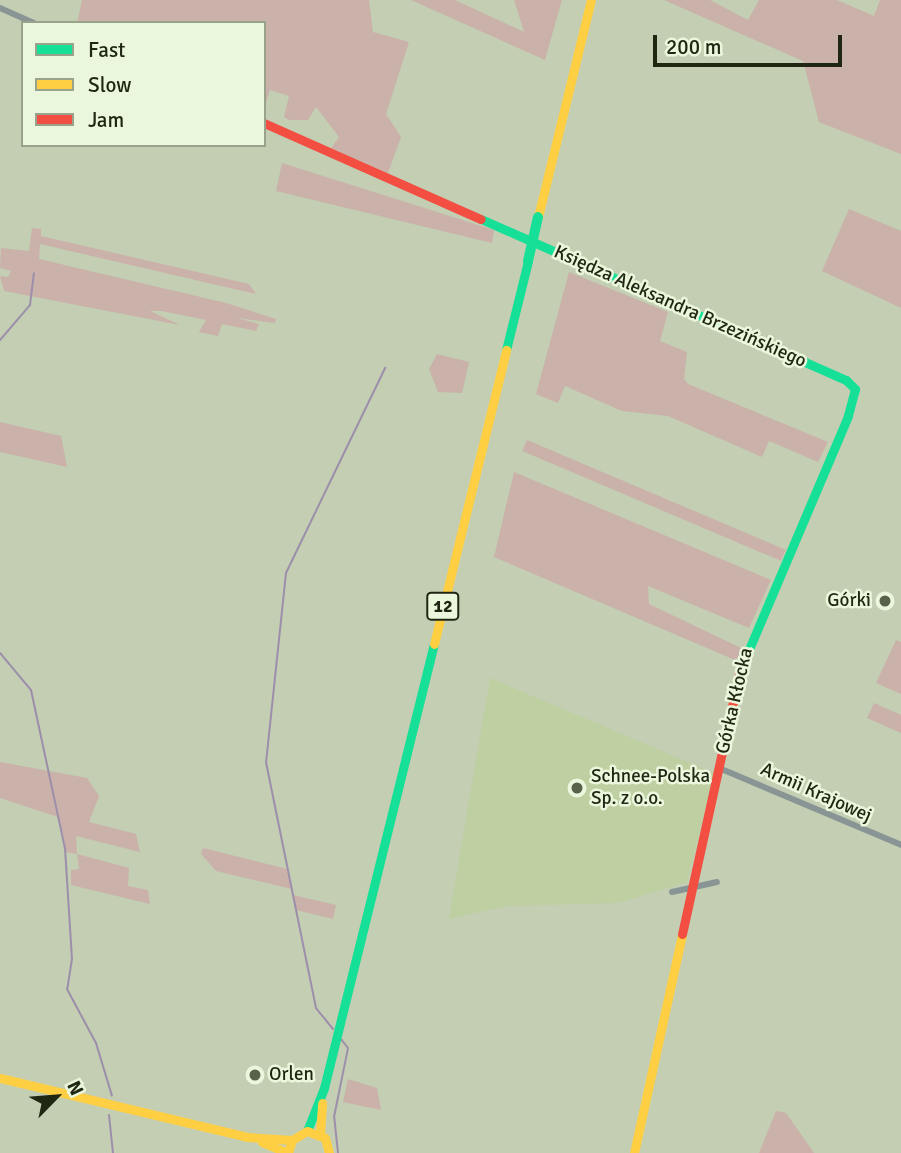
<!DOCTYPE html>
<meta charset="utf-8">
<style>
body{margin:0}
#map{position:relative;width:901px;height:1153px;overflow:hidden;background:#c3ceb2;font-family:Signika,sans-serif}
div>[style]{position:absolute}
.built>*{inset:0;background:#becfa2}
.green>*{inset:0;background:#cab1aa;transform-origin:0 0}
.stream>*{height:2px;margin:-1px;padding:0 1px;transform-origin:1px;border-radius:1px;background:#9d8fab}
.street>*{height:6px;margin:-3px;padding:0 3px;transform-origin:3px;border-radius:3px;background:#899595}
.fast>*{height:9px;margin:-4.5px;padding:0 4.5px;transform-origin:4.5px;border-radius:4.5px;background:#16e098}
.slow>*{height:9px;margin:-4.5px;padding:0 4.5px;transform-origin:4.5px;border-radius:4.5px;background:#ffcf43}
.jam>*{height:9px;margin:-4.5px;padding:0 4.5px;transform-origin:4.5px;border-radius:4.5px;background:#f24e42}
.fast-bridge>*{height:10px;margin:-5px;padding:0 5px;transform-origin:5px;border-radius:5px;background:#16e098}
.dots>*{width:19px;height:19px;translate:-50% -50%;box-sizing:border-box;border:4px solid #ebf7dc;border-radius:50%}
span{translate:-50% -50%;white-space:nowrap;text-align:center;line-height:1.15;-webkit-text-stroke:5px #ebf7dc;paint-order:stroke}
.shield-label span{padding:2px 5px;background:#ebf7dc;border:2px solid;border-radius:5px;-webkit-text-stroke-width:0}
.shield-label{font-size:18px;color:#1f2612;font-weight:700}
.street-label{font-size:19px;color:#1f2612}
.poi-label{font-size:19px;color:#1f2612}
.right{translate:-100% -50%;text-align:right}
.left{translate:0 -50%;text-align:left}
.legend{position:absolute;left:21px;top:21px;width:245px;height:126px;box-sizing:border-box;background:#ebf7dc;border:2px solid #99a38b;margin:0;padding:9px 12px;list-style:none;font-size:21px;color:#1f2612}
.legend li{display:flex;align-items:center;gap:14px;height:35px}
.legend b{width:35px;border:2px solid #99a38b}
.north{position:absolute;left:21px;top:1062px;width:70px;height:70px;-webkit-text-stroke:5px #ebf7dc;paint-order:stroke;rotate:65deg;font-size:19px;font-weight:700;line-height:28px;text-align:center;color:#1f2612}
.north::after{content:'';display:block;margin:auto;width:24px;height:32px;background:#1f2612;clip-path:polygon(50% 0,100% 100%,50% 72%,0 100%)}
.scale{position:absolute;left:653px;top:35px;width:189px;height:32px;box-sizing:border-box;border:4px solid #1f2612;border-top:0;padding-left:9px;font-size:21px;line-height:24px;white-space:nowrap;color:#1f2612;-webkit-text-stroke:5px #ebf7dc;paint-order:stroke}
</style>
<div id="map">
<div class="built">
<div style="clip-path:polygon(490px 678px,714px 773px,687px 882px,618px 903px,506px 906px,449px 919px)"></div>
</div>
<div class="green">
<div style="clip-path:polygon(82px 0,369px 0,373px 32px,409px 42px,386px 114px,401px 137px,388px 173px,331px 148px,339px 137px,316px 107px,308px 120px,289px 120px,284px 117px,289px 96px,270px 90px,264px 109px,264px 23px,77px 23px)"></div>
<div style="clip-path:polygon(411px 0,455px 0,524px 32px,514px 0,562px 0,545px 60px)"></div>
<div style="clip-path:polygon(664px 0,710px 0,748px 20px,759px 0,837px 0,874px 16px,880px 0,901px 0,901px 154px,819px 122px,803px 61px)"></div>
<div style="clip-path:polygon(282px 163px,494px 230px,492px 243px,276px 191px)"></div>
<div style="clip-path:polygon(849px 209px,901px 231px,901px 308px,822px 271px)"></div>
<div style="clip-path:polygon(32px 228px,41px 229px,41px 236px,249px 284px,256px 294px,40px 244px,39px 259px,226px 303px,276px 319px,275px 323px,237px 318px,259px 324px,256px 331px,222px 324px,218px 336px,199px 332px,206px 320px,162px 311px,150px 311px,180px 325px,4px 291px,0 276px,8px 277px,11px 271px,0 268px,1px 248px,29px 251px)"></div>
<div style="clip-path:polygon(569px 272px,668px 312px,660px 341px,687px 352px,684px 379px,688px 384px,828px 442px,818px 462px,769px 441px,762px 457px,668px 416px,622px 411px,565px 386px,558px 403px,536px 394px)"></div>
<div style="clip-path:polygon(437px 354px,469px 362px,462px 393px,438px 392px,429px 369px)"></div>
<div style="clip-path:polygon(0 422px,61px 436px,67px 467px,0 452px)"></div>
<div style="left:527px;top:440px;width:281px;height:12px;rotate:23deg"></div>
<div style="clip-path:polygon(514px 472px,771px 580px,749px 628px,648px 586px,649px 604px,741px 648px,739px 656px,735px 660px,494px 557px)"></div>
<div style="clip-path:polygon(896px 640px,901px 642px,901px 694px,876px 683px)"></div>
<div style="clip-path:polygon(874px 703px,901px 715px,901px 733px,867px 718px)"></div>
<div style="clip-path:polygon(0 762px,87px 778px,99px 796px,89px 822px,136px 834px,140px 852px,76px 836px,77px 854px,129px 868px,128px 886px,148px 890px,150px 904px,71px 885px,71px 870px,79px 869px,77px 854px,65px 852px,58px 817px,0 798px)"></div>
<div style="clip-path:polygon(203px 848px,287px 869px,292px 889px,216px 871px,201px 854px)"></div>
<div style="clip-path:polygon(293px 895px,336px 905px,333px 919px,296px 910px)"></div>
<div style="clip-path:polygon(348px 1079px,377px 1088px,381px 1110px,343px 1102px)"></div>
<div style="clip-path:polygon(776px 1111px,786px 1113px,814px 1153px,759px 1153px)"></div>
</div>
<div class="stream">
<div style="left:0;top:340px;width:46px;rotate:-49.4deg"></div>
<div style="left:30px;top:305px;width:32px;rotate:-83deg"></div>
<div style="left:0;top:653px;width:48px;rotate:50deg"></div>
<div style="left:31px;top:690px;width:162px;rotate:77.9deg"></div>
<div style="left:65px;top:848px;width:111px;rotate:86.4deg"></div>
<div style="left:72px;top:959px;width:30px;rotate:99deg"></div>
<div style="left:67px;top:989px;width:61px;rotate:61.8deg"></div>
<div style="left:96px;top:1043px;width:55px;rotate:73.2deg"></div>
<div style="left:333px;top:1029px;width:27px;rotate:-129deg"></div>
<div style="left:316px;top:1008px;width:250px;rotate:-101.5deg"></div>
<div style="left:266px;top:763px;width:191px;rotate:-84deg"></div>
<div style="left:286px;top:573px;width:228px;rotate:-64.2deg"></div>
<div style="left:109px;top:1115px;width:38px;rotate:84deg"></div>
<div style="left:338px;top:1153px;width:36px;rotate:-96deg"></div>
<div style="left:334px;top:1117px;width:70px;rotate:-78.5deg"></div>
<div style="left:348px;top:1048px;width:11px;rotate:-128deg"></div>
</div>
<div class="street">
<div style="left:0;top:8px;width:37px;rotate:24deg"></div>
<div style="left:719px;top:768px;width:198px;rotate:22.9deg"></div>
<div style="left:672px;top:892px;width:46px;rotate:-12.5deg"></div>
</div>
<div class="fast">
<div style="left:481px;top:219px;width:399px;rotate:23.8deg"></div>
<div style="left:846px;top:380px;width:13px;rotate:45deg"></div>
<div style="left:855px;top:389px;width:28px;rotate:105deg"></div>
<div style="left:848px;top:416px;width:277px;rotate:113deg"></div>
<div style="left:506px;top:350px;width:92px;rotate:-76.1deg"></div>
<div style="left:307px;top:1131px;width:46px;rotate:-68.4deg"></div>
<div style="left:324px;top:1088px;width:457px;rotate:-76.1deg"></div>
</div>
<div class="slow">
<div style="left:538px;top:217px;width:223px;rotate:-76.3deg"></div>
<div style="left:434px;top:644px;width:303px;rotate:-76.2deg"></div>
<div style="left:0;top:1078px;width:254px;rotate:13.4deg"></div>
<div style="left:247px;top:1137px;width:45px;rotate:3.8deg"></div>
<div style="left:320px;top:1134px;width:31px;rotate:-86deg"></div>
<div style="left:262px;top:1142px;width:28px;rotate:23deg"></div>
<div style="left:288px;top:1153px;width:14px;rotate:-73deg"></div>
<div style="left:292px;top:1140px;width:17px;rotate:-31deg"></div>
<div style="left:307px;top:1131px;width:19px;rotate:21deg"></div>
<div style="left:325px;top:1138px;width:16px;rotate:75deg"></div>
<div style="left:634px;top:1153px;width:224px;rotate:-77.6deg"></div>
</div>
<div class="jam">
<div style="left:264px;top:123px;width:237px;rotate:23.9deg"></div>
<div style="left:682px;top:934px;width:269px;rotate:-77.6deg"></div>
</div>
<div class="fast-bridge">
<div style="left:528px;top:261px;width:45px;rotate:-77.2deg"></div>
</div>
<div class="dots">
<div style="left:885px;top:601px;background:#58614a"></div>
<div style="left:577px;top:788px;background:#58614a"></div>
<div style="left:255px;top:1075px;background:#58614a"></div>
</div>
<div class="shield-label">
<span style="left:443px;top:606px">12</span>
</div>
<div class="street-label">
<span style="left:680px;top:307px;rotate:24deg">Księdza Aleksandra Brzezińskiego</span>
<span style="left:735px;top:701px;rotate:-77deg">Górka Kłocka</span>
<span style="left:816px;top:793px;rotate:24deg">Armii Krajowej</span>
</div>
<div class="poi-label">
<span class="right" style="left:871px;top:601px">Górki</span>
<span class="left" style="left:591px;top:788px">Schnee-Polska<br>Sp. z o.o.</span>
<span class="left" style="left:269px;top:1075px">Orlen</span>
</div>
<ul class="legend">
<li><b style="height:9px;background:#16e098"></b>Fast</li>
<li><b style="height:9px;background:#ffcf43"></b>Slow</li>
<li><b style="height:9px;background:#f24e42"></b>Jam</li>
</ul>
<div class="north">N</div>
<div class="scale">200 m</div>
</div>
